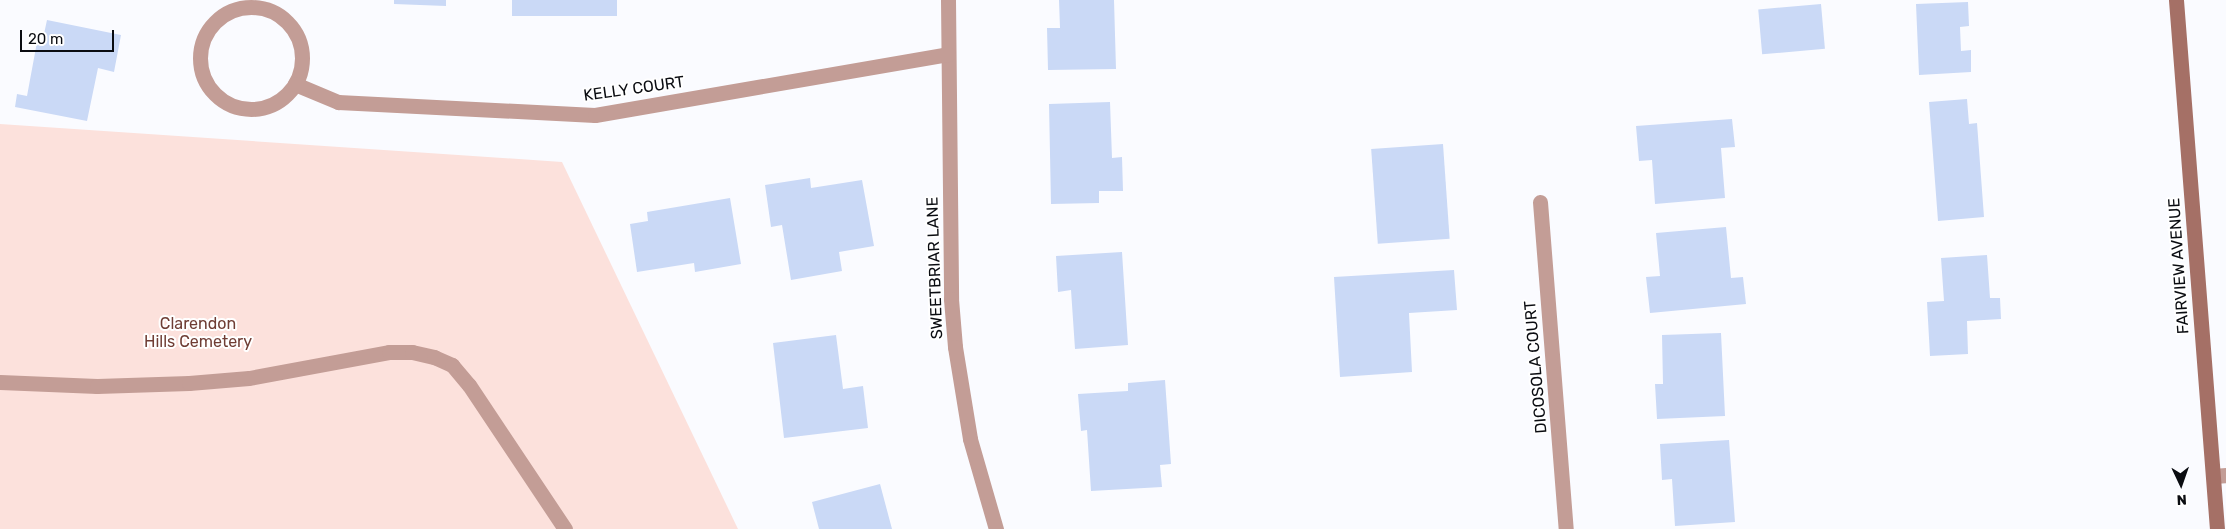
<!DOCTYPE html>
<style>
body{margin:0}
#map{position:relative;width:2226px;height:529px;overflow:hidden;background:#fafbff;font-family:Rubik,sans-serif}
div>[style]{position:absolute}
.green>*{inset:0;background:#fce1dc}
.building>*{inset:0;background:#cad9f6;transform-origin:0 0}
.lane>*{height:15px;margin:-7.5px;padding:0 7.5px;transform-origin:7.5px;border-radius:7.5px;background:#c39d96}
.street>*{height:15px;margin:-7.5px;padding:0 7.5px;transform-origin:7.5px;border-radius:7.5px;background:#c39d96}
.street>.ring{margin:-7.5px;padding:0;box-sizing:content-box;background:none;border:15px solid #c39d96;border-radius:50%}
.secondary>*{height:15px;margin:-7.5px;padding:0 7.5px;transform-origin:7.5px;border-radius:7.5px;background:#a57066}
span{translate:-50% -50%;white-space:nowrap;text-align:center;line-height:1.15;-webkit-text-stroke:4px #fff;paint-order:stroke}
.street-label{font-size:16px;color:#0a0c11}
.park-label{font-size:16px;color:#6f3d34}
.north{position:absolute;left:2156px;top:459px;width:50px;height:50px;-webkit-text-stroke:4px #fff;paint-order:stroke;rotate:177deg;font-size:14px;font-weight:700;line-height:20px;text-align:center;color:#0a0c11}
.north::after{content:'';display:block;margin:auto;width:18px;height:22px;background:#0a0c11;clip-path:polygon(50% 0,100% 100%,50% 72%,0 100%)}
.scale{position:absolute;left:20px;top:30px;width:94px;height:22px;box-sizing:border-box;border:2px solid #0a0c11;border-top:0;padding-left:6px;font-size:15px;line-height:18px;white-space:nowrap;color:#0a0c11;-webkit-text-stroke:4px #fff;paint-order:stroke}
</style>
<div id="map">
<div class="green">
<div style="clip-path:polygon(0 124px,562px 162px,738px 529px,0 529px)"></div>
</div>
<div class="building">
<div style="clip-path:polygon(394px 0,446px 0,446px 6px,394px 4px)"></div>
<div style="left:512px;top:0;width:105px;height:16px"></div>
<div style="clip-path:polygon(1059px 0,1114px 0,1116px 69px,1048px 70px,1047px 28px,1060px 28px)"></div>
<div style="clip-path:polygon(1968px 2px,1969px 26px,1960px 27px,1961px 51px,1971px 50px,1971px 72px,1919px 75px,1916px 4px)"></div>
<div style="left:1821px;top:4px;width:45px;height:63px;rotate:85deg"></div>
<div style="clip-path:polygon(47px 20px,121px 35px,114px 72px,98px 68px,87px 121px,15px 107px,17px 94px,27px 96px,37px 42px,42px 43px)"></div>
<div style="clip-path:polygon(1967px 99px,1969px 124px,1977px 123px,1984px 217px,1938px 221px,1929px 102px)"></div>
<div style="clip-path:polygon(1110px 102px,1112px 158px,1122px 157px,1123px 191px,1099px 191px,1099px 203px,1051px 204px,1049px 104px)"></div>
<div style="clip-path:polygon(1732px 119px,1735px 147px,1721px 148px,1725px 198px,1655px 204px,1652px 160px,1639px 161px,1636px 126px)"></div>
<div style="left:1443px;top:144px;width:95px;height:72px;rotate:86deg"></div>
<div style="clip-path:polygon(810px 178px,811px 188px,862px 180px,874px 246px,839px 252px,842px 271px,791px 280px,782px 225px,771px 227px,765px 185px)"></div>
<div style="clip-path:polygon(730px 198px,741px 264px,695px 272px,694px 263px,637px 272px,630px 224px,648px 221px,647px 212px)"></div>
<div style="clip-path:polygon(1726px 227px,1731px 278px,1743px 277px,1746px 304px,1650px 313px,1646px 277px,1660px 276px,1656px 233px)"></div>
<div style="clip-path:polygon(1122px 252px,1128px 345px,1075px 349px,1071px 290px,1058px 292px,1056px 256px)"></div>
<div style="clip-path:polygon(1987px 255px,1990px 298px,2000px 298px,2001px 319px,1967px 321px,1968px 354px,1930px 356px,1927px 302px,1944px 301px,1941px 258px)"></div>
<div style="clip-path:polygon(1454px 270px,1457px 310px,1409px 313px,1412px 372px,1340px 377px,1334px 277px)"></div>
<div style="clip-path:polygon(1721px 333px,1725px 416px,1657px 419px,1655px 384px,1663px 384px,1662px 335px)"></div>
<div style="clip-path:polygon(836px 335px,843px 389px,863px 386px,868px 428px,784px 438px,773px 343px)"></div>
<div style="clip-path:polygon(1165px 380px,1171px 464px,1160px 465px,1162px 487px,1091px 491px,1087px 430px,1081px 431px,1078px 394px,1128px 391px,1128px 383px)"></div>
<div style="clip-path:polygon(1729px 440px,1735px 522px,1675px 526px,1672px 479px,1662px 480px,1660px 444px)"></div>
<div style="clip-path:polygon(880px 484px,892px 529px,819px 529px,812px 502px)"></div>
</div>
<div class="lane">
<div style="left:0;top:382px;width:97px;rotate:2.4deg"></div>
<div style="left:97px;top:386px;width:92px;rotate:-1.9deg"></div>
<div style="left:189px;top:383px;width:60px;rotate:-4.8deg"></div>
<div style="left:249px;top:378px;width:142px;rotate:-10.5deg"></div>
<div style="left:389px;top:352px;width:23px"></div>
<div style="left:412px;top:352px;width:23px;rotate:13deg"></div>
<div style="left:434px;top:357px;width:20px;rotate:24deg"></div>
<div style="left:452px;top:365px;width:26px;rotate:50deg"></div>
<div style="left:469px;top:385px;width:173px;rotate:56.3deg"></div>
</div>
<div class="street">
<div style="left:948px;top:0;width:299px;rotate:89.4deg"></div>
<div style="left:951px;top:299px;width:48px;rotate:85.2deg"></div>
<div style="left:955px;top:347px;width:93px;rotate:80.7deg"></div>
<div style="left:970px;top:439px;width:94px;rotate:73.9deg"></div>
<div class="ring" style="left:200px;top:7px;width:87px;height:87px"></div>
<div style="left:295px;top:84px;width:47px;rotate:22.7deg"></div>
<div style="left:338px;top:102px;width:257px;rotate:2.9deg"></div>
<div style="left:595px;top:115px;width:358px;rotate:-9.8deg"></div>
<div style="left:1540px;top:202px;width:328px;rotate:85.5deg"></div>
<div style="left:2213px;top:476px;width:13px;rotate:-4deg"></div>
</div>
<div class="secondary">
<div style="left:2176px;top:0;width:531px;rotate:85.57deg"></div>
</div>
<div class="street-label">
<span style="left:634px;top:89px;rotate:-8deg">KELLY COURT</span>
<span style="left:2179px;top:266px;rotate:-94deg">FAIRVIEW AVENUE</span>
<span style="left:935px;top:268px;rotate:-92deg">SWEETBRIAR LANE</span>
<span style="left:1536px;top:367px;rotate:-95deg">DICOSOLA COURT</span>
</div>
<div class="park-label">
<span style="left:198px;top:333px">Clarendon<br>Hills Cemetery</span>
</div>
<div class="north">N</div>
<div class="scale">20 m</div>
</div>
